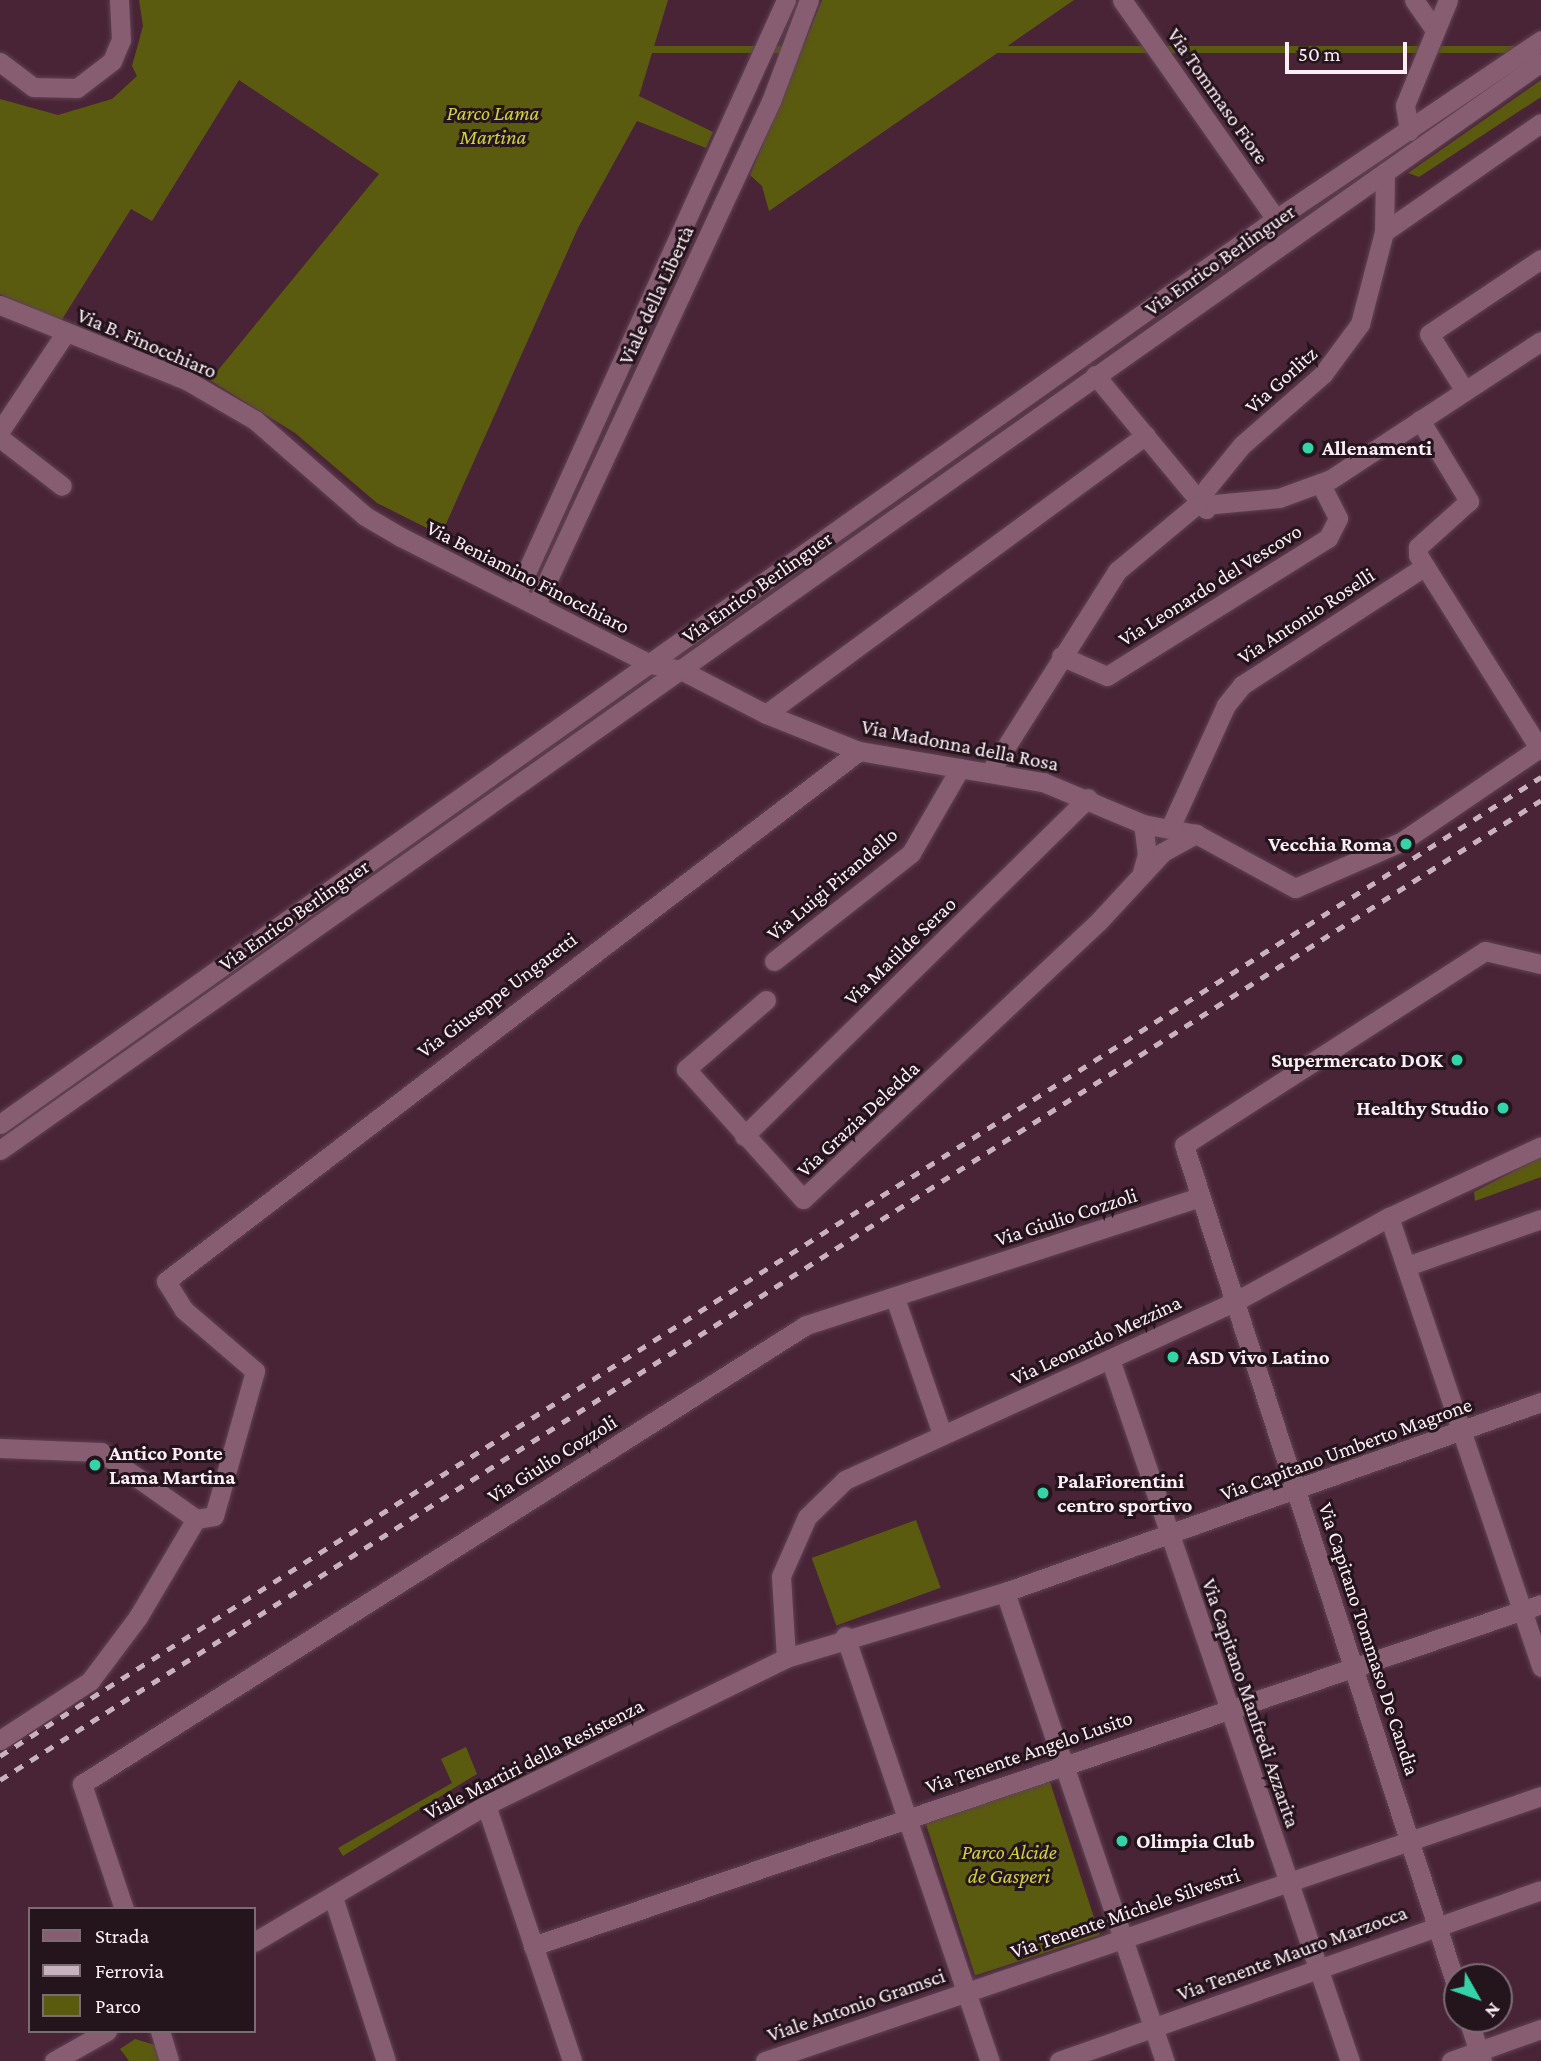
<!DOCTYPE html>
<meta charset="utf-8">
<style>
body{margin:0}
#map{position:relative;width:1541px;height:2061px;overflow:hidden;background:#492437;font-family:"Crimson Pro",serif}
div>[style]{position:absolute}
.green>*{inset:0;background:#5b5b0f;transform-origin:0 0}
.roads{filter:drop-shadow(0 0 2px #5f4252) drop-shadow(0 0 2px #5f4252)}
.minor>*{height:19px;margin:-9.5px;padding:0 9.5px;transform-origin:9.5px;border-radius:9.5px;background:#875d71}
.tertiary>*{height:19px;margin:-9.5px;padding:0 9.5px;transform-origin:9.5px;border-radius:9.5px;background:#875d71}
.secondary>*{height:19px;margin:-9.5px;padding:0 9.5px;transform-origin:9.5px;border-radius:9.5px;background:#875d71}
.rail>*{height:5px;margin-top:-2.5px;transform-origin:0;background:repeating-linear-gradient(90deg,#c8b2bd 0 9px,transparent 0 18px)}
.dots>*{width:19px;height:19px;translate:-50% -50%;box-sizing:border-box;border:4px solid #24141c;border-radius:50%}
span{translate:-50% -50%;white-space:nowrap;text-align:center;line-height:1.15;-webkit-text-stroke:6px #24141c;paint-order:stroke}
.street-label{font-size:21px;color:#fdeef5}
.park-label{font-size:21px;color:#d2d23a;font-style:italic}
.poi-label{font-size:21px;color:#fdeef5;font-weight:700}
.left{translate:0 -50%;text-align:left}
.right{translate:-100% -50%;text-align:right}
.legend{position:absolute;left:28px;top:1907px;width:228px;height:126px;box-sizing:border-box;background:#24141c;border:2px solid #7b6b73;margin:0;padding:9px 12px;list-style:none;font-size:21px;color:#fdeef5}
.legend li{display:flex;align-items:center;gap:14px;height:35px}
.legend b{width:35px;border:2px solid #7b6b73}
.north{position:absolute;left:1443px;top:1963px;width:70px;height:70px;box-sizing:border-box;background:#24141c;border:2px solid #7b6b73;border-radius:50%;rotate:130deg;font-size:19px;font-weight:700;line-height:28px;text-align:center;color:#fdeef5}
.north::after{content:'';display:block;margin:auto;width:24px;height:32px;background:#33d4a8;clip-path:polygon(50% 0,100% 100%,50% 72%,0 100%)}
.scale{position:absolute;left:1285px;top:42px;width:122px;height:32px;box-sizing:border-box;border:4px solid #fdeef5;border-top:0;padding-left:9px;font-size:21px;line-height:24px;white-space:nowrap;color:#fdeef5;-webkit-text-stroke:5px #24141c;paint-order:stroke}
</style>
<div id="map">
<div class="green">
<div style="clip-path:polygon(139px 0,668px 0,639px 96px,713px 132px,706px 148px,637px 121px,578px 228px,441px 535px,377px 503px,295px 433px,210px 380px,379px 174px,239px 80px,152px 221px,131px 209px,61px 321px,0 294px,0 99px,58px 115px,112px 99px,137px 76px,132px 66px,143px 26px)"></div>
<div style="clip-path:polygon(822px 0,1074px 0,769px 211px,762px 186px,750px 175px)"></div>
<div style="left:1541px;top:46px;width:7px;height:1019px;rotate:90deg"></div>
<div style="clip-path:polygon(1541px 80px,1541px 97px,1419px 177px,1408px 173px)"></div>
<div style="clip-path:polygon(1541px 1157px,1541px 1177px,1475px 1201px,1474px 1192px)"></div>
<div style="left:916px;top:1520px;width:72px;height:111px;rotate:70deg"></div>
<div style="clip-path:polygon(466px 1747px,477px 1774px,343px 1856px,338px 1848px,452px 1783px,441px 1759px)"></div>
<div style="left:1049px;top:1779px;width:164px;height:131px;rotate:72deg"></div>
<div style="clip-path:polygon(135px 2039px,155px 2045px,160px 2061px,129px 2061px,120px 2049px)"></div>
</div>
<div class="roads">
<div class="minor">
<div style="left:1122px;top:0;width:268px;rotate:54.9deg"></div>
<div style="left:1414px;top:0;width:33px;rotate:55deg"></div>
<div style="left:0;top:62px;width:41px;rotate:37.1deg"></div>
<div style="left:33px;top:87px;width:44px;rotate:1.3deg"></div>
<div style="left:77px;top:88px;width:44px;rotate:-37.6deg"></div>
<div style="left:112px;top:61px;width:23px;rotate:-67deg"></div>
<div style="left:121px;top:40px;width:40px;rotate:-92.9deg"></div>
<div style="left:1409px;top:131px;width:26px;rotate:-99deg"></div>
<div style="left:1405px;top:105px;width:113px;rotate:-67.7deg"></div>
<div style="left:1384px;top:232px;width:191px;rotate:-34.8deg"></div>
<div style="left:1095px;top:375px;width:174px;rotate:50.4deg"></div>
<div style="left:1465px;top:391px;width:67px;rotate:-122.3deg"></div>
<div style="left:1429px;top:334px;width:135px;rotate:-33.8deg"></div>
<div style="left:1420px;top:420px;width:95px;rotate:58.8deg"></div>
<div style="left:1469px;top:501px;width:69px;rotate:138deg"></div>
<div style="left:1418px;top:547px;width:8px;rotate:90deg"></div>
<div style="left:1418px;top:555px;width:228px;rotate:57.9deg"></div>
<div style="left:0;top:431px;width:119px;rotate:-56.3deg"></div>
<div style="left:0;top:438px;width:78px;rotate:37.7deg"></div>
<div style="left:1207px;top:488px;width:55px;rotate:-50.9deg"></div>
<div style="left:1242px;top:445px;width:108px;rotate:-41.2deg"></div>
<div style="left:1323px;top:374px;width:62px;rotate:-53.5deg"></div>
<div style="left:1360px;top:324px;width:95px;rotate:-75.4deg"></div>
<div style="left:1384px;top:232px;width:60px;rotate:-89deg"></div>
<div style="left:1215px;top:504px;width:64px;rotate:-5.4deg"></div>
<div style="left:1279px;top:498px;width:55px;rotate:-20.1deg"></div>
<div style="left:1331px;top:479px;width:251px;rotate:-33.3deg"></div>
<div style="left:516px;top:595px;width:653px;rotate:-65.59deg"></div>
<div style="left:536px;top:605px;width:556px;rotate:-65deg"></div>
<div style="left:771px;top:101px;width:108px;rotate:-69.4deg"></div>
<div style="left:1061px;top:656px;width:50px;rotate:23.5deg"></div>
<div style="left:1107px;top:676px;width:261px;rotate:-32deg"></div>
<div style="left:1328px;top:538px;width:22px;rotate:-63deg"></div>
<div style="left:1338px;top:518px;width:39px;rotate:-117deg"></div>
<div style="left:681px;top:670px;width:96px;rotate:27.4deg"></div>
<div style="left:766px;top:714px;width:100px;rotate:21.7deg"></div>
<div style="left:859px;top:751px;width:187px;rotate:9.6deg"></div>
<div style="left:1043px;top:782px;width:108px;rotate:22.8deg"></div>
<div style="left:1143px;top:824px;width:54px;rotate:10.7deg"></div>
<div style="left:1196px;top:834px;width:113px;rotate:28.6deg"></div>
<div style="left:1295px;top:888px;width:116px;rotate:-23.5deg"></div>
<div style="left:1401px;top:842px;width:169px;rotate:-34.2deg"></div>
<div style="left:766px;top:714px;width:471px;rotate:-36.3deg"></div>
<div style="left:990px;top:772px;width:238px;rotate:-57.7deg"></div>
<div style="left:1117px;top:571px;width:103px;rotate:-39.9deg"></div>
<div style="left:1170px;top:828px;width:135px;rotate:-65.5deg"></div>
<div style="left:1226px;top:705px;width:26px;rotate:-51deg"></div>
<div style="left:1242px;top:685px;width:218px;rotate:-33deg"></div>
<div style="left:1142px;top:872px;width:18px;rotate:-74deg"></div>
<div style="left:1147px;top:855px;width:31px;rotate:-97deg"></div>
<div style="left:774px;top:961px;width:174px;rotate:-38.2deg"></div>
<div style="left:911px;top:853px;width:98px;rotate:-60deg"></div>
<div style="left:766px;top:1000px;width:106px;rotate:139.2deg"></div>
<div style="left:686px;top:1069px;width:175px;rotate:48deg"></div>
<div style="left:803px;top:1199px;width:406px;rotate:-43.2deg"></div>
<div style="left:1099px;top:921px;width:94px;rotate:-47.2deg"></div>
<div style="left:1163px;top:852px;width:38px;rotate:-29deg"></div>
<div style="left:744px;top:1136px;width:482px;rotate:-44.5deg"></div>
<div style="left:1389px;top:1217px;width:475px;rotate:71.3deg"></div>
<div style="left:1407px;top:1266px;width:142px;rotate:-19.3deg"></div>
<div style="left:895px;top:1298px;width:144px;rotate:70.9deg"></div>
<div style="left:1110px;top:1359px;width:742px;rotate:71.13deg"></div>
<div style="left:0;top:1448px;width:101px;rotate:2.3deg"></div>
<div style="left:101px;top:1452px;width:116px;rotate:35.2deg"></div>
<div style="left:196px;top:1519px;width:18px;rotate:-9deg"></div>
<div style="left:214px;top:1516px;width:151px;rotate:-74.2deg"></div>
<div style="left:255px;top:1371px;width:94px;rotate:-139.3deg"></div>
<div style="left:184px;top:1310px;width:34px;rotate:-122deg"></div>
<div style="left:166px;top:1281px;width:872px;rotate:-37.41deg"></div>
<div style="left:1005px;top:1592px;width:496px;rotate:71.2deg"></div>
<div style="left:845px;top:1636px;width:449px;rotate:71.2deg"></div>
<div style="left:786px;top:1658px;width:82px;rotate:-93.5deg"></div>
<div style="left:781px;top:1576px;width:64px;rotate:-66.2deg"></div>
<div style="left:807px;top:1517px;width:53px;rotate:-44.2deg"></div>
<div style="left:845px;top:1480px;width:430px;rotate:-24.6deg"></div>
<div style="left:1236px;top:1301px;width:175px;rotate:-28.8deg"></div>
<div style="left:1389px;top:1217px;width:168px;rotate:-25deg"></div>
<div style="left:0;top:1740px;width:108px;rotate:-33.2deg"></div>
<div style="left:90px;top:1681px;width:80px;rotate:-53.1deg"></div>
<div style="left:138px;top:1617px;width:114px;rotate:-59.4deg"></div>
<div style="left:486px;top:1805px;width:270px;rotate:71.4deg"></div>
<div style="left:333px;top:1897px;width:172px;rotate:72.1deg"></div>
<div style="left:124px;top:1909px;width:132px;rotate:-108.6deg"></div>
<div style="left:82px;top:1784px;width:857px;rotate:-32.37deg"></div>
<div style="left:806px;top:1325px;width:414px;rotate:-18deg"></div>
<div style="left:533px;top:1946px;width:1064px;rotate:-18.74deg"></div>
<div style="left:1457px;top:1988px;width:886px;rotate:-107.94deg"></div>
<div style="left:1184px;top:1145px;width:358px;rotate:-32.8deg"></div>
<div style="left:1485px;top:951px;width:57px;rotate:13.1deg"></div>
<div style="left:1468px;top:2019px;width:44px;rotate:71.6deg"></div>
<div style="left:160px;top:2031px;width:31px;rotate:73deg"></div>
<div style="left:765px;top:2061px;width:820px;rotate:-18.85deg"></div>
<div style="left:1059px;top:2061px;width:511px;rotate:-19.53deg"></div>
<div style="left:1451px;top:2061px;width:96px;rotate:-19.6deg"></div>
</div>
<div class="tertiary">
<div style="left:0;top:305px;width:203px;rotate:22deg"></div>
<div style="left:188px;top:381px;width:78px;rotate:30.2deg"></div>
<div style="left:255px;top:420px;width:146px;rotate:41.1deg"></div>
<div style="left:365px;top:516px;width:42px;rotate:30.3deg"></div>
<div style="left:401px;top:537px;width:280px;rotate:27deg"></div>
<div style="left:650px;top:664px;width:32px;rotate:11deg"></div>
<div style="left:254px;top:1942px;width:269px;rotate:-30.6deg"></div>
<div style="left:486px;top:1805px;width:334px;rotate:-26.1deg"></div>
<div style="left:786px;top:1658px;width:229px;rotate:-16.8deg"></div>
<div style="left:1005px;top:1592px;width:569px;rotate:-19.52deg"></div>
<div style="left:54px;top:2061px;width:61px;rotate:-29.5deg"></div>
</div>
<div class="secondary">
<div style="left:0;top:1124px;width:1564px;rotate:-35.35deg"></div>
<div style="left:1276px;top:219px;width:320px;rotate:-34deg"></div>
<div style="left:0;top:1150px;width:1886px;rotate:-35.22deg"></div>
</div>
</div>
<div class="rail">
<div style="left:0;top:1756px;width:1826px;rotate:-32.43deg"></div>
<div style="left:0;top:1780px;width:1826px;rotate:-32.45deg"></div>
</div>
<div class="dots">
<div style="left:1308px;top:448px;background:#33d4a8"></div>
<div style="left:1406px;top:844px;background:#33d4a8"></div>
<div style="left:1457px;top:1060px;background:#33d4a8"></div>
<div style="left:1503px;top:1108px;background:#33d4a8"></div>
<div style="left:1173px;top:1357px;background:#33d4a8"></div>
<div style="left:95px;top:1465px;background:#33d4a8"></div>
<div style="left:1043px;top:1493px;background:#33d4a8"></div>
<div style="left:1122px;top:1841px;background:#33d4a8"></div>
</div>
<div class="street-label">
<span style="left:1218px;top:96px;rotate:55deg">Via Tommaso Fiore</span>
<span style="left:1220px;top:260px;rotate:-35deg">Via Enrico Berlinguer</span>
<span style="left:656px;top:295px;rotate:-65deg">Viale della Libertà</span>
<span style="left:147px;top:343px;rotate:23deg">Via B. Finocchiaro</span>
<span style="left:1281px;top:380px;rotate:-42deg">Via Gorlitz</span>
<span style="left:528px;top:577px;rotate:27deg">Via Beniamino Finocchiaro</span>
<span style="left:1210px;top:585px;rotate:-32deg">Via Leonardo del Vescovo</span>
<span style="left:757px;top:587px;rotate:-35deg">Via Enrico Berlinguer</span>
<span style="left:1306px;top:616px;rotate:-33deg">Via Antonio Roselli</span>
<span style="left:960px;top:745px;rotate:11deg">Via Madonna della Rosa</span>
<span style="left:832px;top:884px;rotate:-40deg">Via Luigi Pirandello</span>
<span style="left:294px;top:915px;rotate:-35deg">Via Enrico Berlinguer</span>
<span style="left:900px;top:951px;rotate:-44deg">Via Matilde Serao</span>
<span style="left:497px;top:995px;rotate:-37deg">Via Giuseppe Ungaretti</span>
<span style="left:858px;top:1119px;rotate:-43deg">Via Grazia Deledda</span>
<span style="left:1066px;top:1217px;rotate:-18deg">Via Giulio Cozzoli</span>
<span style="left:1096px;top:1340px;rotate:-25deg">Via Leonardo Mezzina</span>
<span style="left:1346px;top:1449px;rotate:-20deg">Via Capitano Umberto Magrone</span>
<span style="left:552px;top:1459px;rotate:-32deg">Via Giulio Cozzoli</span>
<span style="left:1369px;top:1639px;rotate:72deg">Via Capitano Tommaso De Candia</span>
<span style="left:1251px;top:1703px;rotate:71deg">Via Capitano Manfredi Azzarita</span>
<span style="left:1029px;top:1752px;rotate:-19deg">Via Tenente Angelo Lusito</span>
<span style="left:534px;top:1759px;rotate:-27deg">Viale Martiri della Resistenza</span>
<span style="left:1125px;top:1913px;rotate:-19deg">Via Tenente Michele Silvestri</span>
<span style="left:1292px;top:1953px;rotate:-20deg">Via Tenente Mauro Marzocca</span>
<span style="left:856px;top:2005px;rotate:-19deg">Viale Antonio Gramsci</span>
</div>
<div class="park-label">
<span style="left:493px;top:125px">Parco Lama<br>Martina</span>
<span style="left:1009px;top:1864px">Parco Alcide<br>de Gasperi</span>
</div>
<div class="poi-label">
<span class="left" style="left:1322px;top:448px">Allenamenti</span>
<span class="right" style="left:1392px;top:844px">Vecchia Roma</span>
<span class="right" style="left:1443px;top:1060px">Supermercato DOK</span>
<span class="right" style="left:1489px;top:1108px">Healthy Studio</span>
<span class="left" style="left:1187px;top:1357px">ASD Vivo Latino</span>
<span class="left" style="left:109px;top:1465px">Antico Ponte<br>Lama Martina</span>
<span class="left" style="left:1057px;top:1493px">PalaFiorentini<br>centro sportivo</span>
<span class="left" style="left:1136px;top:1841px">Olimpia Club</span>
</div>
<ul class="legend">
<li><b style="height:9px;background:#875d71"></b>Strada</li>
<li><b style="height:9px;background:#c8b2bd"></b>Ferrovia</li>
<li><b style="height:19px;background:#5b5b0f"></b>Parco</li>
</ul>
<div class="north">N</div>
<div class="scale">50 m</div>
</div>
